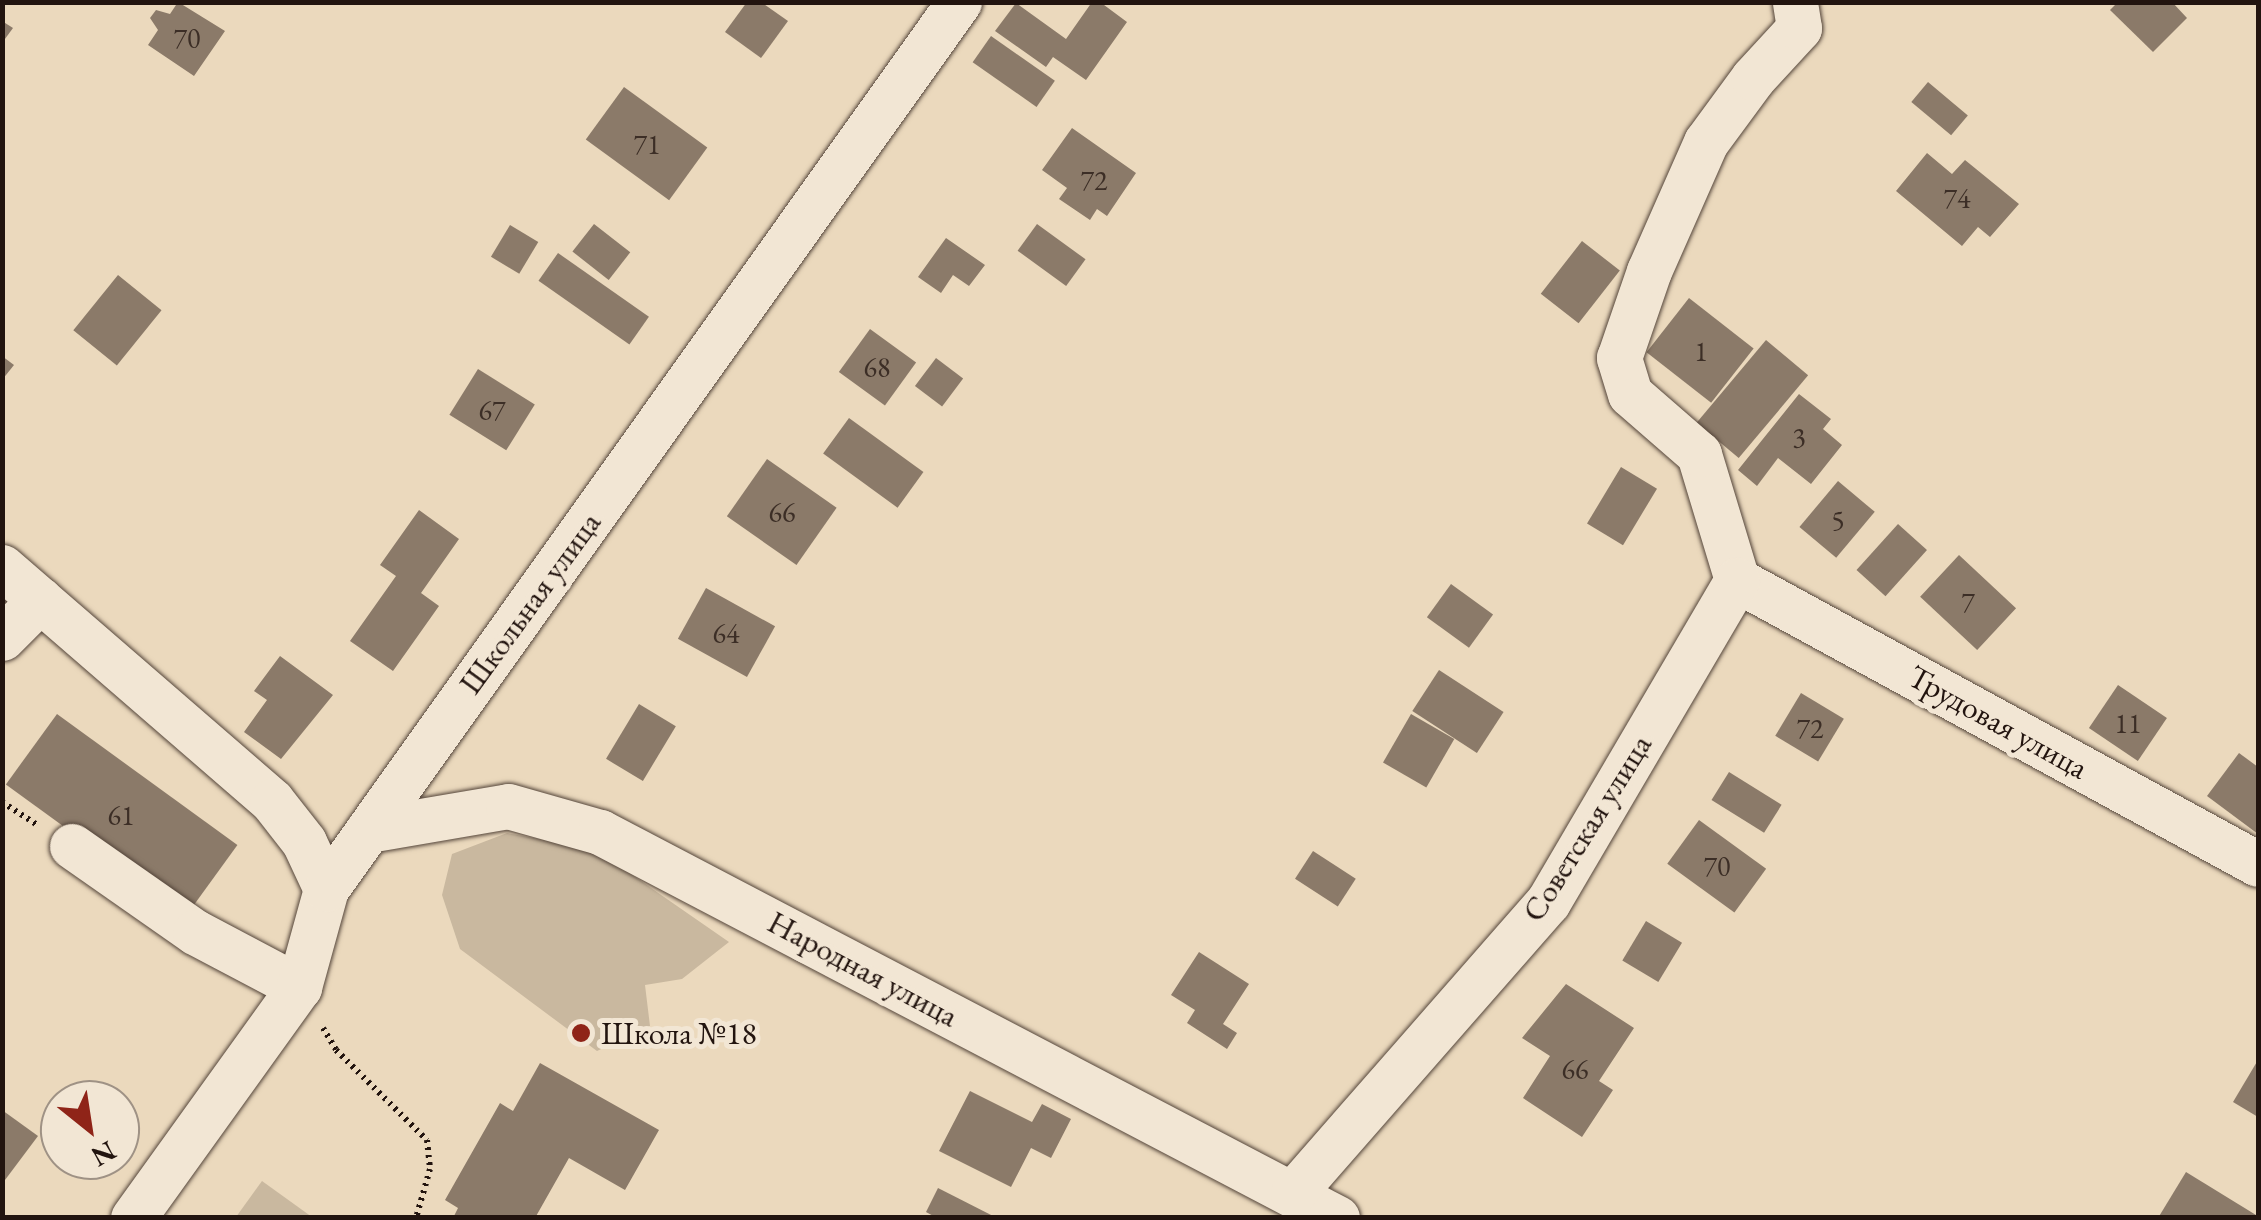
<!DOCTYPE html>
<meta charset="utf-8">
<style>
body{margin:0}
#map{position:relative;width:2261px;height:1220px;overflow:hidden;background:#ebd9bd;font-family:"EB Garamond",serif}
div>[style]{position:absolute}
.green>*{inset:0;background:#c9b89f}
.building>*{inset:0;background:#8b7a69;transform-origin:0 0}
.path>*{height:6px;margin-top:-3px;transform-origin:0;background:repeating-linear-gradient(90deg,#22140f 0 2.5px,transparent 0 7.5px)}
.roads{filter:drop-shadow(0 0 2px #54453a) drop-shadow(0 0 2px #54453a)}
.minor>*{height:45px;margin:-22.5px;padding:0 22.5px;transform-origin:22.5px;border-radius:22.5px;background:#f2e6d4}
.dots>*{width:28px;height:28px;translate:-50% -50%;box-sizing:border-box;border:5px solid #f2e6d4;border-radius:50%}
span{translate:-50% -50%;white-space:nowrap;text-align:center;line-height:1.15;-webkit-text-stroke:10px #f2e6d4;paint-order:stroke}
.number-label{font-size:28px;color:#3c2e26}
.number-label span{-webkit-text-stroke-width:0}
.street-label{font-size:32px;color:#22140f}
.poi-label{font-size:32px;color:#22140f}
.left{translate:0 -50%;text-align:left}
.frame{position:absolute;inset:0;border:5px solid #22140f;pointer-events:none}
.north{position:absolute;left:40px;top:1080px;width:100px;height:100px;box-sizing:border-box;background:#f2e6d4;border:2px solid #9f9285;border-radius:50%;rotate:150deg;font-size:28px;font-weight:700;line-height:40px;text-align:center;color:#22140f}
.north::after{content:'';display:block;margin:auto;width:35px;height:45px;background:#8f2418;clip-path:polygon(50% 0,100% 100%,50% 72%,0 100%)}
</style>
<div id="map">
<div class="green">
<div style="clip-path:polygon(507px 833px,571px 845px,615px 863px,729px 942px,682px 979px,645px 985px,650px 1026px,597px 1051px,460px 949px,442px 895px,452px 854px)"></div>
<div style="clip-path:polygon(262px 1181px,312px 1217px,236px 1217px)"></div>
</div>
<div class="building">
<div style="clip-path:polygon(178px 2px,225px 31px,194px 76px,148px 45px,158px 30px,150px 18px,156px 10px,170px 14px)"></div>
<div style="clip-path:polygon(747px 2px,761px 2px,788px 21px,761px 58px,725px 32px)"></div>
<div style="clip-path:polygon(1092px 2px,1100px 2px,1127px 22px,1086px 80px,1053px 57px,1046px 67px,995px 31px,1016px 3px,1066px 39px)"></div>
<div style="clip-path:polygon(2118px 2px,2172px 2px,2187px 18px,2153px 52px,2110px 10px)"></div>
<div style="clip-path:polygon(2px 21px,13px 28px,2px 43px)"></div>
<div style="left:991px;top:36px;width:78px;height:32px;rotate:35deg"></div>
<div style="left:1928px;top:82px;width:52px;height:26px;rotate:40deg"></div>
<div style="left:624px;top:87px;width:103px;height:65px;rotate:36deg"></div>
<div style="clip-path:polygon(1072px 128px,1136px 173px,1107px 216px,1097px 209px,1090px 220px,1059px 199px,1067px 188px,1042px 170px)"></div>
<div style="clip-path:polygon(1927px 153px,1952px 174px,1965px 160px,2019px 204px,1990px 237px,1978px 227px,1962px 246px,1896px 191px)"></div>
<div style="left:594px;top:224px;width:46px;height:35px;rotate:38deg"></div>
<div style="left:1037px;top:224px;width:60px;height:33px;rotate:36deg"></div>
<div style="left:510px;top:225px;width:33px;height:37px;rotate:31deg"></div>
<div style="clip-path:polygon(946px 238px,985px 265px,969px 286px,953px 275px,941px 293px,918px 277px)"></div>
<div style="left:1582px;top:241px;width:48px;height:67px;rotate:38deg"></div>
<div style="left:558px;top:253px;width:111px;height:34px;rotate:35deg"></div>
<div style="left:118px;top:275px;width:56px;height:71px;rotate:39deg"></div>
<div style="left:1689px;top:298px;width:82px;height:69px;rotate:38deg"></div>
<div style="left:870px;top:329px;width:57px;height:53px;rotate:36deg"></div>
<div style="left:1766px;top:340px;width:55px;height:108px;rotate:40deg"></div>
<div style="clip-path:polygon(2px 356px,14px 365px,2px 380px)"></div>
<div style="left:936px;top:358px;width:34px;height:35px;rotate:37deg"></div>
<div style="left:478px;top:369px;width:67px;height:54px;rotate:32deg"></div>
<div style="clip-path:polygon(1799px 394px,1831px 419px,1823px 429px,1842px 445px,1811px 484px,1778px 458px,1757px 486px,1738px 470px)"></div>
<div style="left:849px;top:418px;width:92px;height:44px;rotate:36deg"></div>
<div style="left:767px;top:459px;width:85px;height:70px;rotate:35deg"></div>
<div style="left:1621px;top:467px;width:42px;height:66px;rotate:31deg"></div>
<div style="left:1838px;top:481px;width:48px;height:60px;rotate:40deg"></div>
<div style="clip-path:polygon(419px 510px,459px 539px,421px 593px,439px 606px,393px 671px,350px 641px,396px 576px,380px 565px)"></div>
<div style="left:1898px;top:524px;width:39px;height:62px;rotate:42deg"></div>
<div style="left:1959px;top:555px;width:78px;height:57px;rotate:43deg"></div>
<div style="left:1451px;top:584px;width:52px;height:41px;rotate:36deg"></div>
<div style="left:706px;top:588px;width:79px;height:58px;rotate:29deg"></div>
<div style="clip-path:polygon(280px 656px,333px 695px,281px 759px,244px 732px,267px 700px,254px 691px)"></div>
<div style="left:1439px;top:670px;width:77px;height:49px;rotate:33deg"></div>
<div style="left:2118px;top:685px;width:59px;height:52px;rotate:34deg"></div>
<div style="left:1801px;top:693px;width:50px;height:50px;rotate:31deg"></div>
<div style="left:639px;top:704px;width:43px;height:64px;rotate:31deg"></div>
<div style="left:57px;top:714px;width:223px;height:87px;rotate:36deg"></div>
<div style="left:1411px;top:714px;width:50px;height:56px;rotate:30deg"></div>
<div style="clip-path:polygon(2239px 753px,2258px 767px,2258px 834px,2207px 796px)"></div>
<div style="left:1729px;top:772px;width:62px;height:33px;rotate:32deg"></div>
<div style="left:1699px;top:820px;width:83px;height:54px;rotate:36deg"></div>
<div style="left:1313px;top:851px;width:51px;height:33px;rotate:33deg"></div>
<div style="left:1646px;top:921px;width:42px;height:46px;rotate:31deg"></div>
<div style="clip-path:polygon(1199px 952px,1249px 984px,1223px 1024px,1237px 1033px,1227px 1049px,1187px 1023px,1195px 1010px,1171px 995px)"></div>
<div style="clip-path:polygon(1566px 984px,1634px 1028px,1599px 1081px,1613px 1090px,1582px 1137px,1523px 1098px,1550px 1056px,1522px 1038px)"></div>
<div style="clip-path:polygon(2258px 1060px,2258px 1117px,2233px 1102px)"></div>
<div style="clip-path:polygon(540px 1063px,659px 1130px,625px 1190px,569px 1158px,535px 1218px,453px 1218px,458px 1208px,445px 1200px,500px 1103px,513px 1111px)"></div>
<div style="clip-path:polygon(970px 1091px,1032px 1122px,1042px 1104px,1071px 1119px,1051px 1158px,1031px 1148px,1011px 1187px,939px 1151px)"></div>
<div style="clip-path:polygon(2px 1110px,38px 1136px,2px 1184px)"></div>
<div style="clip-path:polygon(2186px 1172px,2256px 1215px,2254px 1218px,2158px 1218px)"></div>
<div style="clip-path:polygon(938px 1188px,997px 1218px,937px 1218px,926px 1212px)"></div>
</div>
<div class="path">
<div style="left:2px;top:802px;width:44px;rotate:33deg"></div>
<div style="left:323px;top:1028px;width:26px;rotate:59deg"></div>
<div style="left:336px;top:1050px;width:128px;rotate:44.7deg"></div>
<div style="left:427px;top:1140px;width:29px;rotate:84deg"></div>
<div style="left:430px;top:1169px;width:51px;rotate:105.9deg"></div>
</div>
<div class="roads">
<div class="minor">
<div style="left:2px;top:567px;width:357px;rotate:40.9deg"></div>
<div style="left:272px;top:801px;width:52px;rotate:52deg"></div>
<div style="left:304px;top:842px;width:52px;rotate:64.9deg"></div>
<div style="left:1737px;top:580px;width:132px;rotate:-106.8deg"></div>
<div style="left:1699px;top:454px;width:91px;rotate:-139deg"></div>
<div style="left:1630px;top:394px;width:38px;rotate:-107deg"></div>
<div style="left:1619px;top:358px;width:92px;rotate:-71deg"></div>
<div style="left:1649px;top:271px;width:141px;rotate:-66.2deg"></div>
<div style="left:1706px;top:142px;width:79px;rotate:-53.7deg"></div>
<div style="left:1753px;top:78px;width:68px;rotate:-47.4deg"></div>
<div style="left:1799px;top:28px;width:26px;rotate:-99deg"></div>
<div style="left:1737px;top:580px;width:593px;rotate:28.6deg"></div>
<div style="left:2px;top:638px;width:54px;rotate:-45deg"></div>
<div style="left:368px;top:830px;width:142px;rotate:-9.7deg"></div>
<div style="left:508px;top:806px;width:96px;rotate:15.8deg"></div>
<div style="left:600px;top:832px;width:832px;rotate:27.64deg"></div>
<div style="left:72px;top:846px;width:150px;rotate:35deg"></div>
<div style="left:195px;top:932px;width:118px;rotate:27.9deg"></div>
<div style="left:1293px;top:1193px;width:387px;rotate:-48.8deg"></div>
<div style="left:1548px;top:902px;width:373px;rotate:-59.6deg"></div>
<div style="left:133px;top:1218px;width:284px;rotate:-54.3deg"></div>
<div style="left:299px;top:987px;width:102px;rotate:-74.6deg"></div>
<div style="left:326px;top:889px;width:1090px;rotate:-54.49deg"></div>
</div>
</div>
<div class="dots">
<div style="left:581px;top:1033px;background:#8f2418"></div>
</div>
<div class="number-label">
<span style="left:187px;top:38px">70</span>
<span style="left:647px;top:144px">71</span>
<span style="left:1094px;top:180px">72</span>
<span style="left:1957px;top:198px">74</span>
<span style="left:1701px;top:351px">1</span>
<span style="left:877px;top:367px">68</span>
<span style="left:492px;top:410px">67</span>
<span style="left:1799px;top:437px">3</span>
<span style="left:782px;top:512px">66</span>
<span style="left:1838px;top:520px">5</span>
<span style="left:1968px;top:602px">7</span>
<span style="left:726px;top:633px">64</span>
<span style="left:2128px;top:723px">11</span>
<span style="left:1810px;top:728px">72</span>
<span style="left:121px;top:815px">61</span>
<span style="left:1717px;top:866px">70</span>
<span style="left:1575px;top:1069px">66</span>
</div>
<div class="street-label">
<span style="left:530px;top:603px;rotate:-54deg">Школьная улица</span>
<span style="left:1998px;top:722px;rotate:29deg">Трудовая улица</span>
<span style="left:1587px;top:828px;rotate:-58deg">Советская улица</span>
<span style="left:863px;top:969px;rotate:28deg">Народная улица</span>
</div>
<div class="poi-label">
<span class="left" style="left:601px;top:1033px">Школа №18</span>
</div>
<div class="frame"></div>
<div class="north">N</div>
</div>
